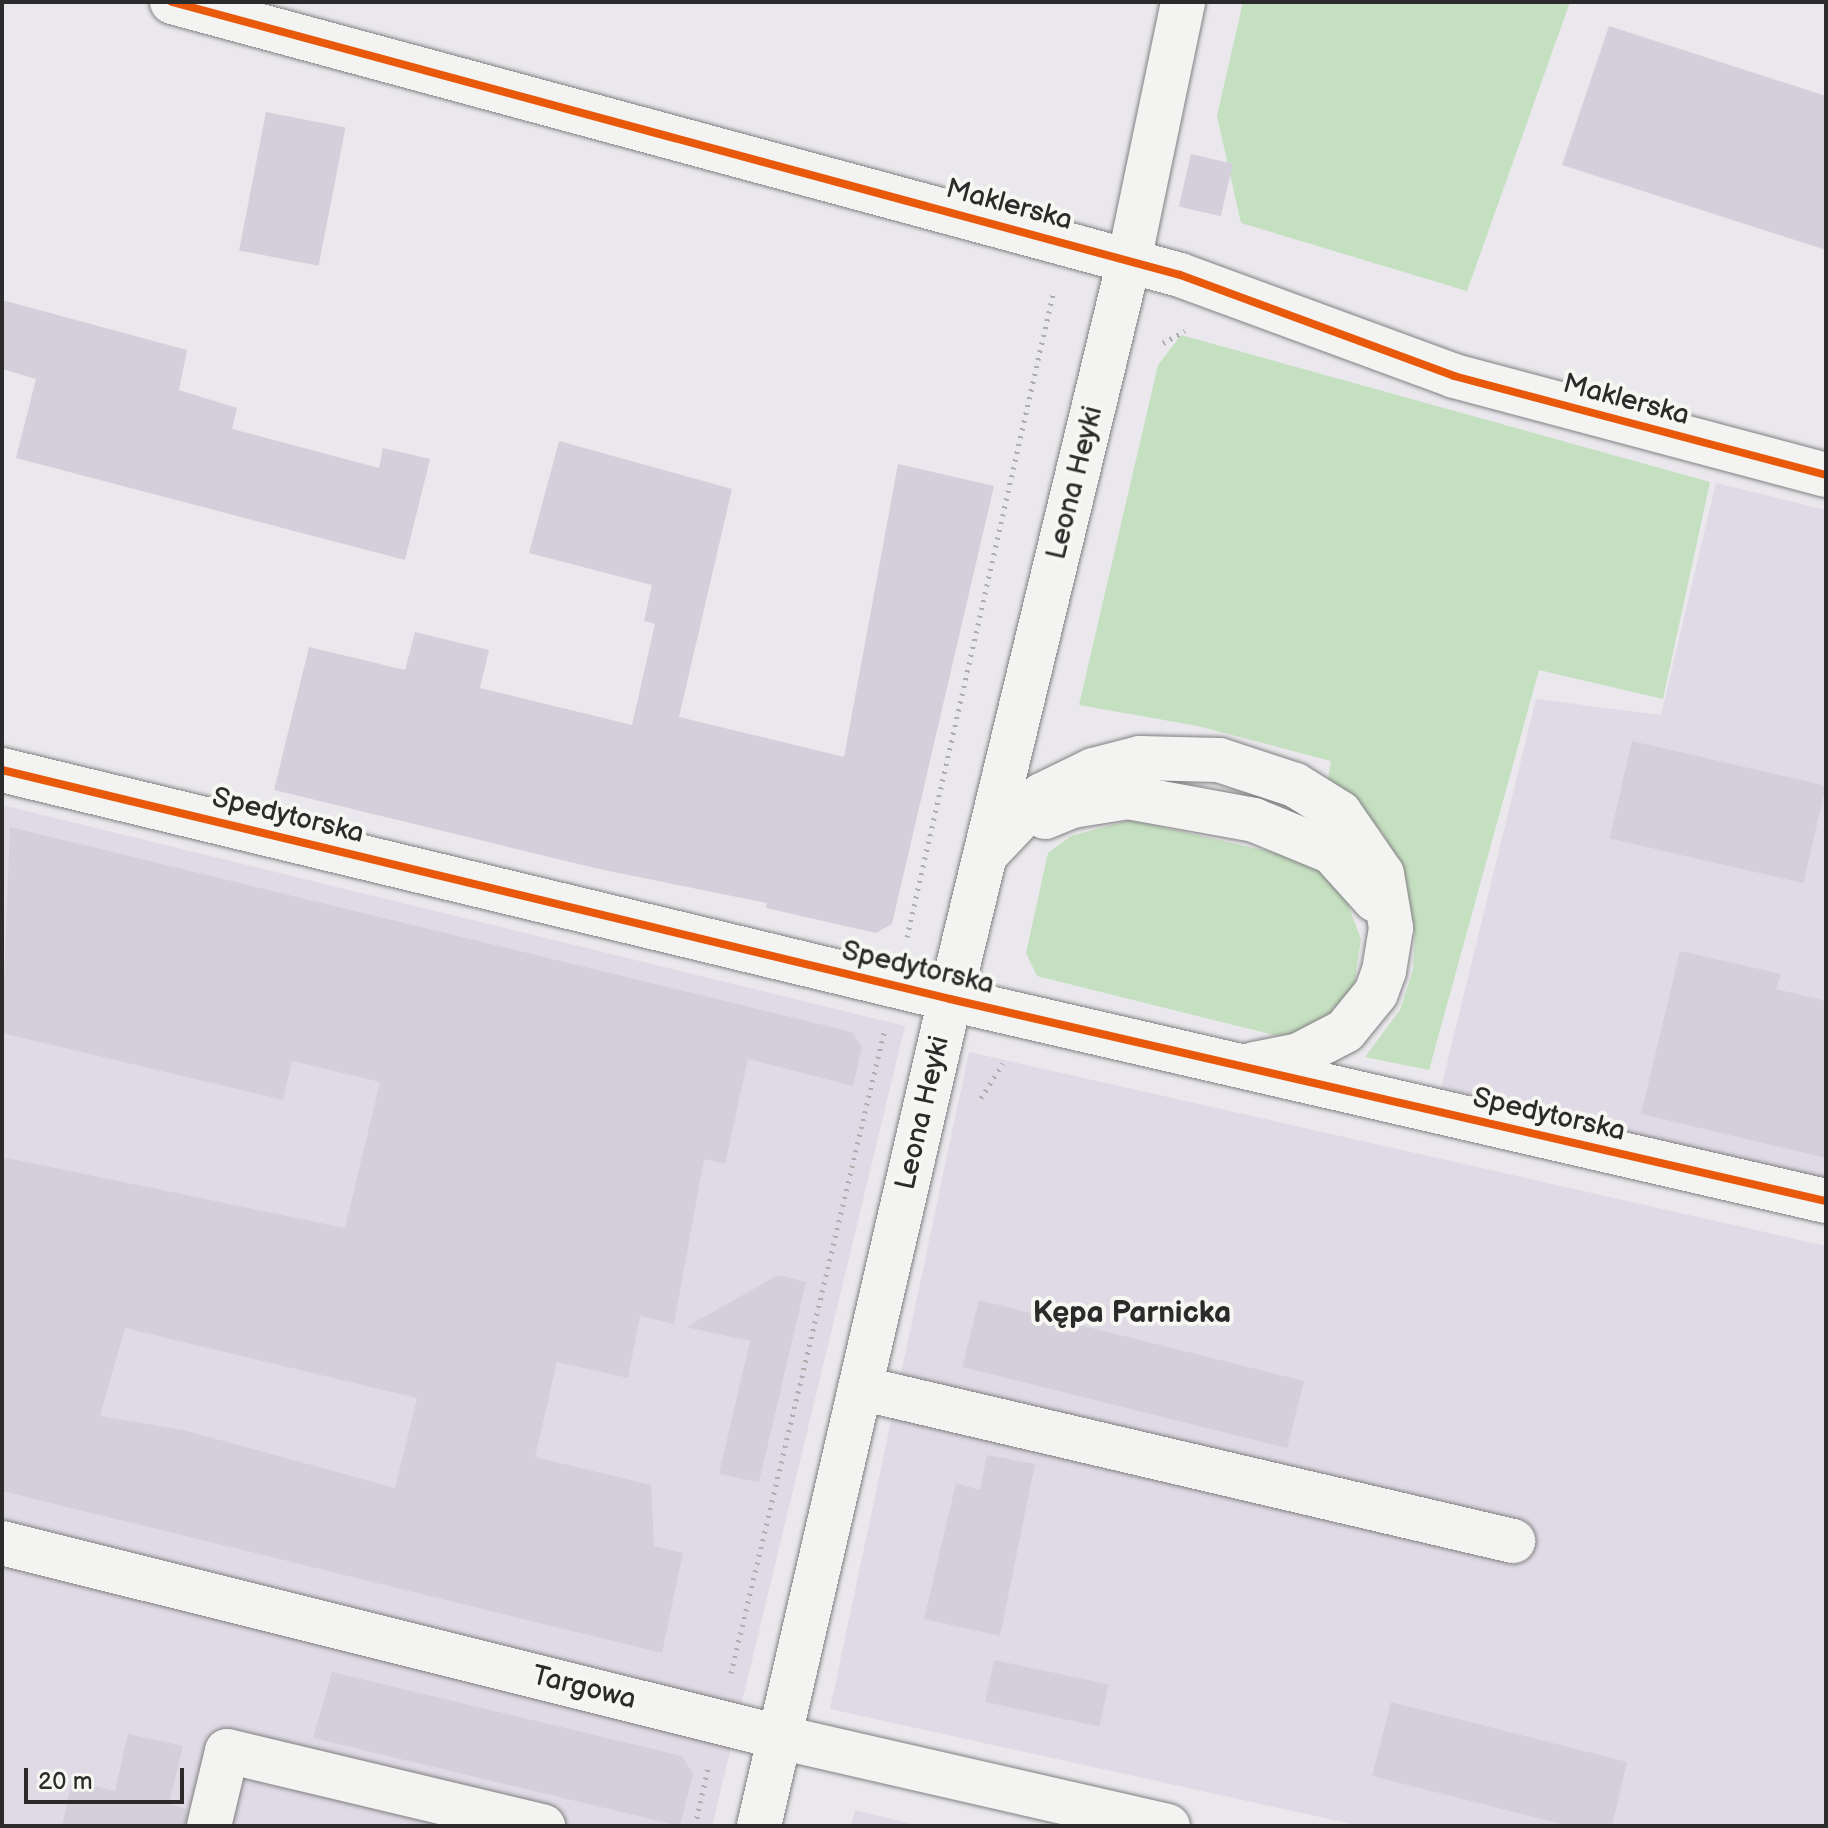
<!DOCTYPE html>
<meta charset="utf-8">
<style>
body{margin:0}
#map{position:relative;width:1828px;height:1828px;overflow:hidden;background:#eae8ec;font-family:"Balsamiq Sans",sans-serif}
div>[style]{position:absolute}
.built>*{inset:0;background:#dfdae5}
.green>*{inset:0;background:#c5e0c0}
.building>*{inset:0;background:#d4cfda;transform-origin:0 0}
.path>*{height:5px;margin-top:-2.5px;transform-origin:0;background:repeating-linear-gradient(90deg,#aeaeae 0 2px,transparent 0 8px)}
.roads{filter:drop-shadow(0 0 2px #818082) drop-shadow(0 0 2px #818082)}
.minor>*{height:44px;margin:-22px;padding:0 22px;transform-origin:22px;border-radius:22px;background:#f3f3f2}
.cycleway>*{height:8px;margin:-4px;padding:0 4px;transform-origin:4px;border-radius:4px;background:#e8590c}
span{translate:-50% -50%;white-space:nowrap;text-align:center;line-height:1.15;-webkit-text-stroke:8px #f6f6f2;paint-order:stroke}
.street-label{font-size:28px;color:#2b2b2b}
.neighbourhood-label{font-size:30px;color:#2b2b2b;font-weight:700}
.frame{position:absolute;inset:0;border:4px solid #2b2b2b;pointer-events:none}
.scale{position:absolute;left:24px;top:1768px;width:160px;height:36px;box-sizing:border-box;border:4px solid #2b2b2b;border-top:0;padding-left:10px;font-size:24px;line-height:28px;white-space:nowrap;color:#2b2b2b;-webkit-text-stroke:6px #f6f6f2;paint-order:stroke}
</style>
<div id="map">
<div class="built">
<div style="clip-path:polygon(1716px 483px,1826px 510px,1826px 1182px,1441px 1088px,1536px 699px,1661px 715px)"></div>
<div style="clip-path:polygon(2px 805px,905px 1026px,712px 1826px,2px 1826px)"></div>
<div style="clip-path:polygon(969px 1052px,1826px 1246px,1826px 1826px,1361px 1826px,830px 1709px)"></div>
<div style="clip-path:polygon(855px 1810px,916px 1825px,922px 1826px,851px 1826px)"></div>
</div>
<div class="green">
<div style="clip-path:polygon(1243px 2px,1570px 2px,1467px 291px,1241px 223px,1217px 116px)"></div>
<div style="clip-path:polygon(1181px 335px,1710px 482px,1663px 699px,1539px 670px,1429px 1070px,1365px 1057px,1400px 1010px,1413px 970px,1415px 935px,1406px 881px,1383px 833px,1328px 780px,1331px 761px,1198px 726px,1079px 705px,1158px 365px)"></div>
<div style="clip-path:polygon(1130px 820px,1303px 859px,1321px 869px,1342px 889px,1361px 939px,1354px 985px,1340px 1007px,1323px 1024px,1290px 1039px,1037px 976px,1026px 953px,1048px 853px,1071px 836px)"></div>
</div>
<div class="building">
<div style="clip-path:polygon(1609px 26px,1826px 96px,1826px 250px,1562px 165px)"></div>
<div style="left:266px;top:112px;width:81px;height:141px;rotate:11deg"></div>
<div style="left:1191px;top:154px;width:43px;height:54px;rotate:13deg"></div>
<div style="clip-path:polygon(2px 300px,187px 350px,179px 390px,237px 408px,232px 429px,379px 468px,383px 448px,430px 459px,405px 560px,16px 458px,36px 379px,2px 369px)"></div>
<div style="clip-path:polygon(559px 441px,732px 489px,679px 717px,844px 757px,898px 464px,994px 486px,892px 924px,876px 933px,766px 908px,767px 903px,599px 869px,274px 790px,309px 647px,405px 670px,415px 632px,489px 650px,480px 688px,632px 725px,655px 624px,644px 621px,652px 585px,529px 553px)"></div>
<div style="left:1632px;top:741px;width:199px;height:100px;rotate:13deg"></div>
<div style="clip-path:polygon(evenodd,10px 827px,852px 1032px,862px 1047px,853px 1086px,748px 1059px,725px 1164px,704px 1159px,674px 1324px,640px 1316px,628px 1378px,557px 1362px,535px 1457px,651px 1485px,654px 1546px,683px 1553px,662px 1653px,2px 1491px,2px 1157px,345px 1228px,380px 1082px,292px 1061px,283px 1100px,2px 1033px,10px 827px,125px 1328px,417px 1398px,395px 1488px,187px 1431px,100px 1416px,125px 1328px)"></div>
<div style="clip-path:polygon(1680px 951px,1781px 974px,1776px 989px,1826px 1001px,1826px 1158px,1641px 1114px)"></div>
<div style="clip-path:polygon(778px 1275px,806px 1282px,759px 1482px,719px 1474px,750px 1341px,686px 1327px)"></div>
<div style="left:979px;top:1300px;width:335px;height:69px;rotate:14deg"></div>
<div style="clip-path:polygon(987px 1455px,1035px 1464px,1000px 1636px,924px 1619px,956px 1483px,980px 1490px)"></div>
<div style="left:994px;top:1660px;width:117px;height:43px;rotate:12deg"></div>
<div style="clip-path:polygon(332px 1672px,682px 1756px,693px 1774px,680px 1826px,313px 1738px)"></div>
<div style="clip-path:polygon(1391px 1702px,1627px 1762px,1612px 1826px,1569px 1826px,1372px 1776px)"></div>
<div style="clip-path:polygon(128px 1734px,183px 1746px,169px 1804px,187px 1809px,185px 1826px,62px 1826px,72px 1780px,115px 1791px)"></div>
</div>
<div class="path">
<div style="left:1163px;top:343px;width:25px;rotate:-29deg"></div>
<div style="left:907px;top:937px;width:659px;rotate:-77.21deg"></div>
<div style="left:981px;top:1098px;width:41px;rotate:-57.8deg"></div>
<div style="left:731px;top:1673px;width:658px;rotate:-76.56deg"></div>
<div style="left:695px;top:1826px;width:59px;rotate:-77.4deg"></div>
</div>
<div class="roads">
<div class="minor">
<div style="left:172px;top:2px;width:1044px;rotate:15.15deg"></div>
<div style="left:1180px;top:275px;width:292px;rotate:20.2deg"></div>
<div style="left:1454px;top:376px;width:385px;rotate:14.9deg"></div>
<div style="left:2px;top:770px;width:975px;rotate:13.58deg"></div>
<div style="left:950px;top:999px;width:899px;rotate:12.99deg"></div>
<div style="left:1045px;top:817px;width:29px;rotate:-22deg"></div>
<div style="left:1072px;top:806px;width:57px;rotate:-9.1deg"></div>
<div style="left:1128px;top:797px;width:128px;rotate:10.3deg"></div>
<div style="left:1254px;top:820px;width:84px;rotate:22.3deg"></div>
<div style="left:1332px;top:852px;width:64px;rotate:48.1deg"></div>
<div style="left:990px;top:850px;width:76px;rotate:-46.6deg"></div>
<div style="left:1042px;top:795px;width:57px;rotate:-26.1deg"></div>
<div style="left:1093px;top:770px;width:49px;rotate:-14.3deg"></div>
<div style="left:1140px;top:758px;width:79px;rotate:1.5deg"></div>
<div style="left:1219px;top:760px;width:80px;rotate:18.2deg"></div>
<div style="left:1295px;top:785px;width:53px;rotate:31.9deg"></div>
<div style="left:1340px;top:813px;width:74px;rotate:55.5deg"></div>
<div style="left:1382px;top:874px;width:55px;rotate:80.5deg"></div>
<div style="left:1391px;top:928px;width:44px;rotate:99.2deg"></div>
<div style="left:1384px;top:971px;width:23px;rotate:110deg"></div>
<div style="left:1376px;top:993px;width:49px;rotate:129.2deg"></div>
<div style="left:1345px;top:1031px;width:52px;rotate:152.4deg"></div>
<div style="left:1299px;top:1055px;width:46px;rotate:168.7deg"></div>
<div style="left:860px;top:1388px;width:671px;rotate:13.19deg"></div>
<div style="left:2px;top:1543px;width:801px;rotate:14.02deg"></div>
<div style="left:779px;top:1737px;width:399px;rotate:12.9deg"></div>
<div style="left:209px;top:1826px;width:77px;rotate:-76.5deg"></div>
<div style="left:227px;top:1751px;width:325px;rotate:13.4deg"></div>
<div style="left:759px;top:1826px;width:849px;rotate:-77deg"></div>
<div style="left:950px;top:999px;width:759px;rotate:-76.37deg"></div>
<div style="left:1129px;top:261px;width:265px;rotate:-78.2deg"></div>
</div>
</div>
<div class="cycleway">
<div style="left:172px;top:2px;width:1044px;rotate:15.15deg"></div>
<div style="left:1180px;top:275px;width:292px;rotate:20.2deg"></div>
<div style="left:1454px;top:376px;width:385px;rotate:14.9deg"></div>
<div style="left:2px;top:770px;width:975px;rotate:13.58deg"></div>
<div style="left:950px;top:999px;width:899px;rotate:12.99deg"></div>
</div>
<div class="street-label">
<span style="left:1009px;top:205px;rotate:15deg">Maklerska</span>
<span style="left:1626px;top:400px;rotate:15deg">Maklerska</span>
<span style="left:1075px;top:483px;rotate:-76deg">Leona Heyki</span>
<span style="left:288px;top:816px;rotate:14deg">Spedytorska</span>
<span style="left:918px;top:968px;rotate:13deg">Spedytorska</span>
<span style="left:923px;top:1113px;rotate:-77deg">Leona Heyki</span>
<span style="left:1549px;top:1115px;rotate:13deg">Spedytorska</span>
<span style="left:584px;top:1688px;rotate:14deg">Targowa</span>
</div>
<div class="neighbourhood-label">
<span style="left:1132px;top:1313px">Kępa Parnicka</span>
</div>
<div class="frame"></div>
<div class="scale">20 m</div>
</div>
